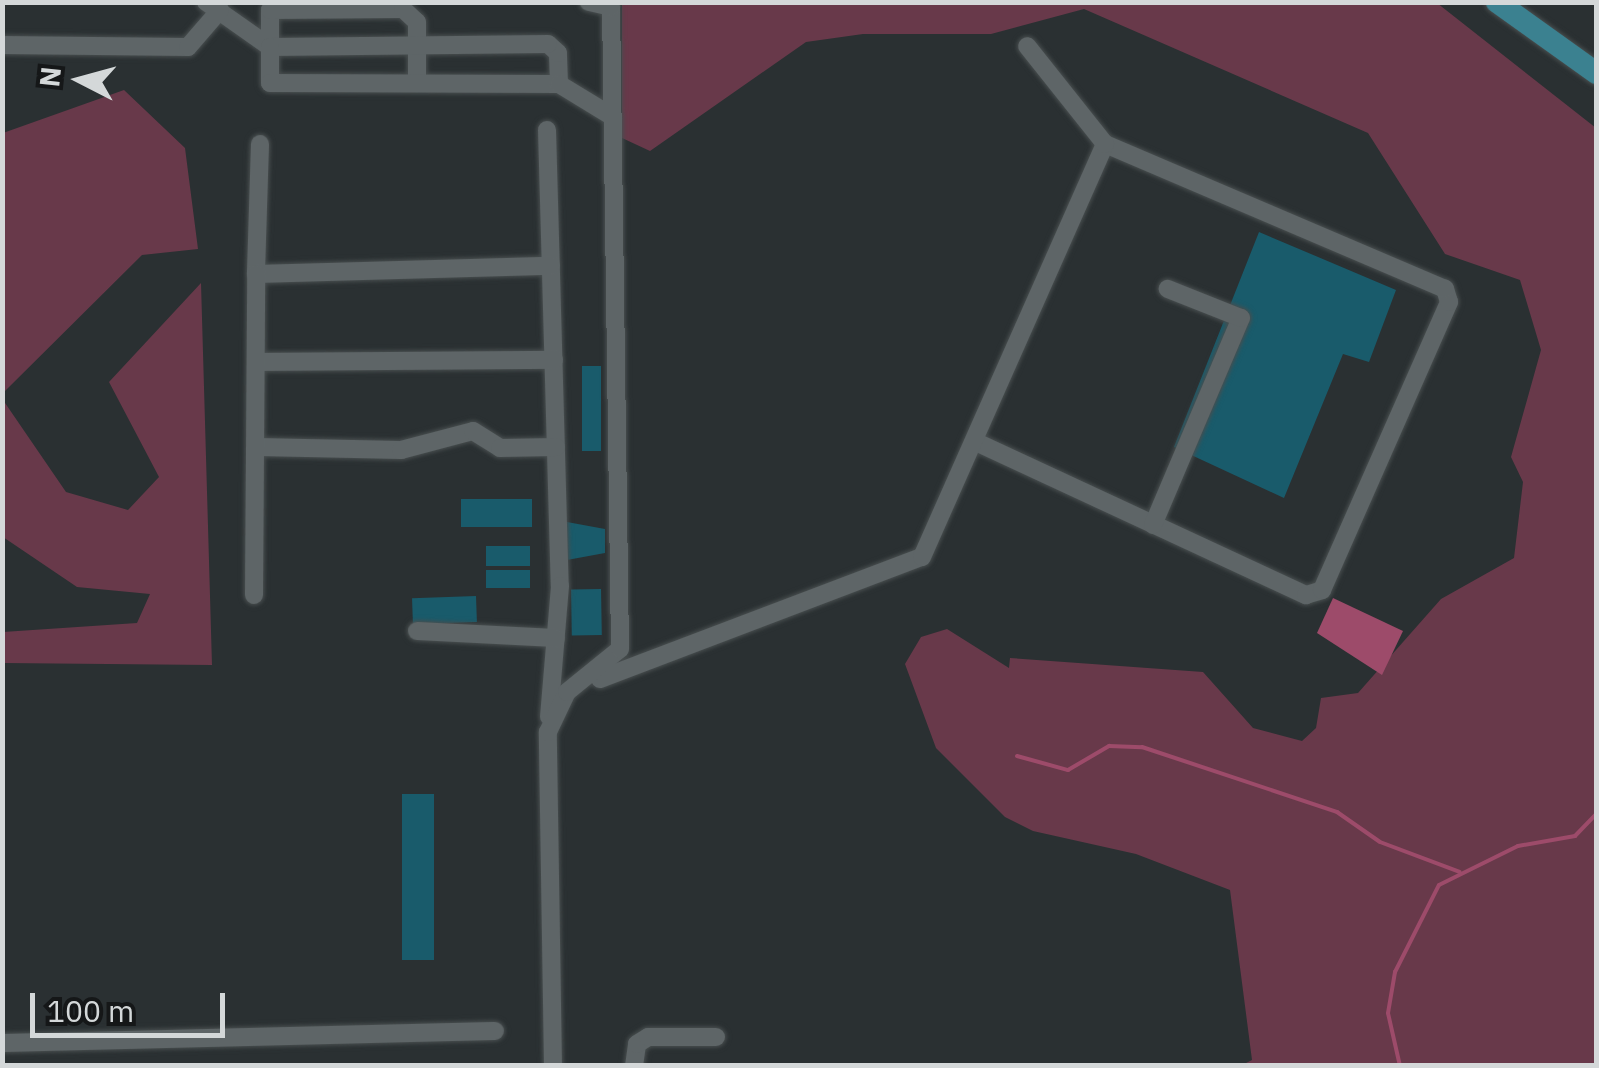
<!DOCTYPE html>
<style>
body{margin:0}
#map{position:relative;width:1599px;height:1068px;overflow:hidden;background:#2a3032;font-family:"IBM Plex Sans",sans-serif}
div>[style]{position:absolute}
.green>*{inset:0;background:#68394a}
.water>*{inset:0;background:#9d4b6a}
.stream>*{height:4px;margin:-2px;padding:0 2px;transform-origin:2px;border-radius:2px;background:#9d4b6a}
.building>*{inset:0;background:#195b6b;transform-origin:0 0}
.roads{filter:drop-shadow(0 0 2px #484e4f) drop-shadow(0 0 2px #484e4f)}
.minor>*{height:18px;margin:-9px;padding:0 9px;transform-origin:9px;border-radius:9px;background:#5e6567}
.major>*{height:22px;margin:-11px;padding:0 11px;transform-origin:11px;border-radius:11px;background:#3b8190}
span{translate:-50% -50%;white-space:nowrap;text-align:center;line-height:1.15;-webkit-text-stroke:8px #151718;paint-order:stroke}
.frame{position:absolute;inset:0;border:5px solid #d4d8d9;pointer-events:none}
.north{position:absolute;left:30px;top:30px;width:100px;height:100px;-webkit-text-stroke:8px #151718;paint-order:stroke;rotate:276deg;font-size:28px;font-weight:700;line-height:40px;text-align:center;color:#d4d8d9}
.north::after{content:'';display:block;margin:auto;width:35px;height:45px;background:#d4d8d9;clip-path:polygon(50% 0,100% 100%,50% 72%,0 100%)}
.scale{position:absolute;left:30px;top:993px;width:195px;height:45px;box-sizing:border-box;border:5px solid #d4d8d9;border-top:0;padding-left:12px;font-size:30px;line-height:35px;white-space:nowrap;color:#d4d8d9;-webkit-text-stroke:8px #151718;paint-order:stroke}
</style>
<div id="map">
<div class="green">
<div style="clip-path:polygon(622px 2px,1437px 3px,1596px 128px,1596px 1065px,1242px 1065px,1252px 1060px,1230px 890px,1136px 854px,1033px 831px,1005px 817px,936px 748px,905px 664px,921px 637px,947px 629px,1009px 668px,1010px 658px,1203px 672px,1253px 728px,1302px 741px,1316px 728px,1321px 698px,1358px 693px,1441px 599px,1514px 558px,1523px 482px,1511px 457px,1541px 350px,1520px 280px,1445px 254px,1368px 133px,1084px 9px,991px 34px,863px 34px,806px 42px,650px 151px,622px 138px)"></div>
<div style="clip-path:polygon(124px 90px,185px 148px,198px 249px,142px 255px,3px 393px,3px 133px)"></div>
<div style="clip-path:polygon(201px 283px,212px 665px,3px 663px,3px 632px,137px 623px,150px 594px,77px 587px,3px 537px,3px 400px,66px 492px,128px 510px,159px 477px,109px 382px)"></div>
</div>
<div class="water">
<div style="clip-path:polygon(1333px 598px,1403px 631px,1382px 675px,1317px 633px)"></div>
</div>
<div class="stream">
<div style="left:1017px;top:756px;width:53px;rotate:15.4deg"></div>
<div style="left:1068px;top:770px;width:48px;rotate:-30.3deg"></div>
<div style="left:1109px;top:746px;width:33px;rotate:2deg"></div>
<div style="left:1142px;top:747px;width:206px;rotate:18.4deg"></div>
<div style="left:1337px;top:812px;width:52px;rotate:34.9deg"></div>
<div style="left:1380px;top:842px;width:85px;rotate:20.6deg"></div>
<div style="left:1400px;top:1066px;width:54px;rotate:-102.8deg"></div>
<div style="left:1388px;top:1013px;width:42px;rotate:-80.3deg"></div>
<div style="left:1395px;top:972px;width:97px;rotate:-63.2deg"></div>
<div style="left:1439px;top:885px;width:88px;rotate:-26.3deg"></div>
<div style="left:1518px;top:846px;width:58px;rotate:-10deg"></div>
<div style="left:1575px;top:836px;width:30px;rotate:-46deg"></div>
</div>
<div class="building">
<div style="clip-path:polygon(1259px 232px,1396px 290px,1369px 362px,1343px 354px,1284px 498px,1174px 447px)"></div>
<div style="left:582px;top:366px;width:19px;height:85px"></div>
<div style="left:461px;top:499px;width:71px;height:28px"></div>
<div style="clip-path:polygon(567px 522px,605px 529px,605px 553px,567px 560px)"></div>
<div style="left:486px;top:546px;width:44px;height:20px"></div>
<div style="left:486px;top:570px;width:44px;height:18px"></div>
<div style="left:601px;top:589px;width:46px;height:30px;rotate:89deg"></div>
<div style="left:476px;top:596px;width:26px;height:64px;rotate:88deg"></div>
<div style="left:434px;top:794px;width:166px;height:32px;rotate:90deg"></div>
</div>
<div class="roads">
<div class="minor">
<div style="left:206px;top:2px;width:78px;rotate:35.1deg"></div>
<div style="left:2px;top:45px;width:186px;rotate:0.6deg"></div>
<div style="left:188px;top:47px;width:49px;rotate:-49.1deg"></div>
<div style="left:270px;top:47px;width:37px;rotate:-90deg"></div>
<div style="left:270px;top:10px;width:133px;rotate:-0.4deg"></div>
<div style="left:403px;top:9px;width:19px;rotate:43deg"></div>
<div style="left:417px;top:22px;width:61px;rotate:90deg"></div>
<div style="left:559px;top:84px;width:31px;rotate:-92deg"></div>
<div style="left:558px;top:53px;width:13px;rotate:-138deg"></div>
<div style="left:548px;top:44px;width:278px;rotate:179.4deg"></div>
<div style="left:270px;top:47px;width:36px;rotate:90deg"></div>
<div style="left:270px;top:83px;width:289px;rotate:0.2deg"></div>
<div style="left:559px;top:84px;width:63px;rotate:31.4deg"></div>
<div style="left:547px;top:130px;width:456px;rotate:88.4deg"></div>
<div style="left:560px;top:586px;width:131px;rotate:94.8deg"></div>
<div style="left:260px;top:144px;width:130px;rotate:91.8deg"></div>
<div style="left:256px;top:274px;width:295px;rotate:-1.6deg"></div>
<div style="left:257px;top:362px;width:297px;rotate:-0.4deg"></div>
<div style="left:976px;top:442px;width:364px;rotate:24.9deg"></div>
<div style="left:1306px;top:595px;width:17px;rotate:-17deg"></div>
<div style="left:1322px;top:590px;width:315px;rotate:-66.2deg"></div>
<div style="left:1449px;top:302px;width:14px;rotate:-107deg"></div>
<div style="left:1445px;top:289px;width:370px;rotate:-156.9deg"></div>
<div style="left:258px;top:447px;width:143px;rotate:1.2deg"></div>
<div style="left:401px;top:450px;width:74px;rotate:-14.8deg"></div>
<div style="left:473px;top:431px;width:32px;rotate:32deg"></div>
<div style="left:500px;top:448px;width:56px;rotate:-1deg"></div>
<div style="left:1153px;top:525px;width:225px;rotate:-67deg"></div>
<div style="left:1241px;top:318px;width:79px;rotate:-158.3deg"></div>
<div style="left:254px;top:595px;width:321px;rotate:-89.6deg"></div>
<div style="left:417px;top:631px;width:139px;rotate:2.9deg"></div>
<div style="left:600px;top:679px;width:344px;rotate:-20.8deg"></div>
<div style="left:922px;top:557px;width:452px;rotate:-66.1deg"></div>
<div style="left:1105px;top:144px;width:125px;rotate:-128.5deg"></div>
<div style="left:2px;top:1043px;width:493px;rotate:-1.4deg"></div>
<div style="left:553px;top:1066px;width:334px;rotate:-90.9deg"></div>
<div style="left:548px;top:732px;width:44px;rotate:-64.6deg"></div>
<div style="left:567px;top:692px;width:68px;rotate:-39.1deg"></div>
<div style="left:620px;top:649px;width:642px;rotate:-90.8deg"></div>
<div style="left:611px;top:7px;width:23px;rotate:-167deg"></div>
<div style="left:634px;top:1066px;width:22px;rotate:-82deg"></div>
<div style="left:637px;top:1044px;width:13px;rotate:-32deg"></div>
<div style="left:648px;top:1037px;width:68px"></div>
</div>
<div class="major">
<div style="left:1497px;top:2px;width:122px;rotate:35.6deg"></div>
</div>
</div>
<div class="frame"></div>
<div class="north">N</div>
<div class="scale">100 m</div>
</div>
